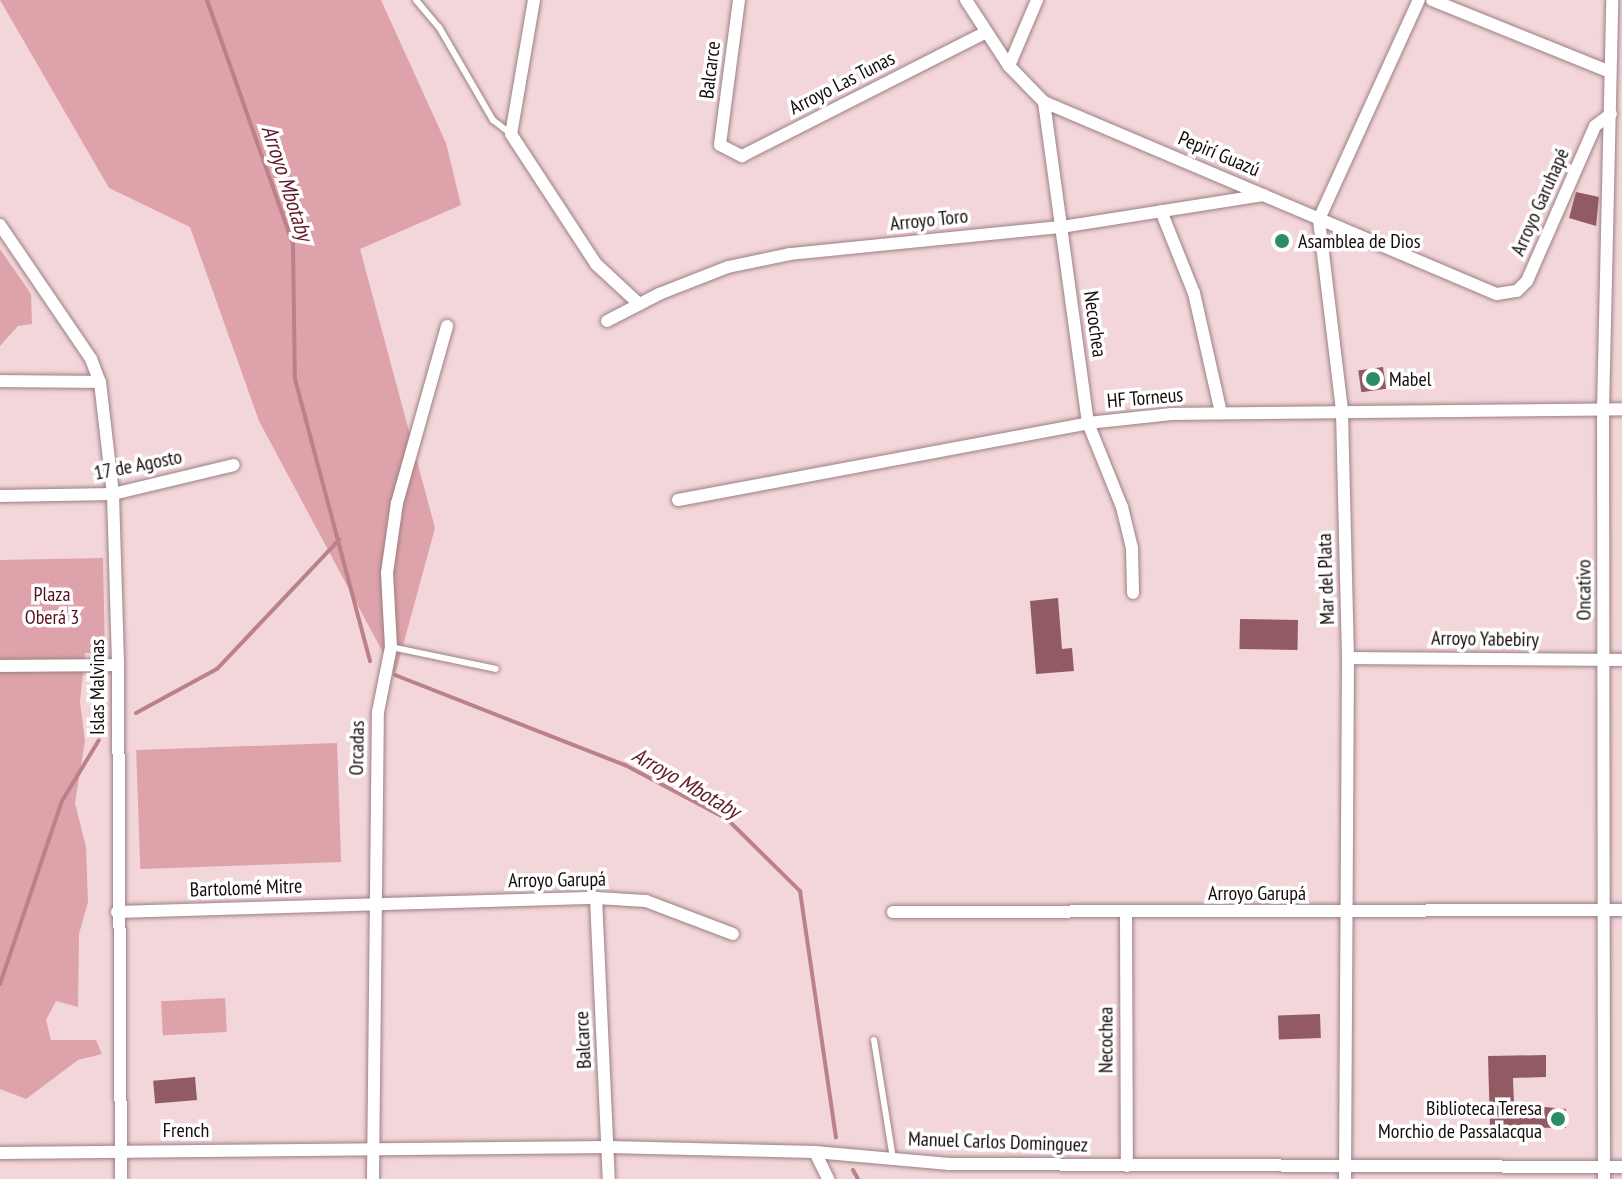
<!DOCTYPE html>
<meta charset="utf-8">
<style>
body{margin:0}
#map{position:relative;width:1622px;height:1179px;overflow:hidden;background:#f3d6d9;font-family:"PT Sans Narrow",sans-serif}
div>[style]{position:absolute}
.green>*{inset:0;background:#dea3aa;transform-origin:0 0}
.stream>*{height:4px;margin:-2px;padding:0 2px;transform-origin:2px;border-radius:2px;background:#bb8188}
.building>*{inset:0;background:#925a62;transform-origin:0 0}
.roads{filter:drop-shadow(0 0 2px #9b8083) drop-shadow(0 0 2px #9b8083)}
.service>*{height:6px;margin:-3px;padding:0 3px;transform-origin:3px;border-radius:3px;background:#fff}
.minor>*{height:12px;margin:-6px;padding:0 6px;transform-origin:6px;border-radius:6px;background:#fff}
.dots>*{width:22px;height:22px;translate:-50% -50%;box-sizing:border-box;border:4px solid #fff;border-radius:50%}
span{translate:-50% -50%;white-space:nowrap;text-align:center;line-height:1.15;-webkit-text-stroke:7px #fff;paint-order:stroke}
.street-label{font-size:20px;color:#150b0c}
.poi-label{font-size:20px;color:#150b0c}
.left{translate:0 -50%;text-align:left}
.right{translate:-100% -50%;text-align:right}
.park-label{font-size:20px;color:#570f22}
.water-label{font-size:22px;color:#621a2b;font-style:italic}
</style>
<div id="map">
<div class="green">
<div style="clip-path:polygon(0 0,381px 0,446px 143px,461px 205px,360px 249px,435px 528px,395px 675px,259px 421px,190px 227px,109px 188px)"></div>
<div style="clip-path:polygon(0 249px,31px 294px,32px 324px,18px 326px,0 346px)"></div>
<div style="clip-path:polygon(103px 558px,105px 653px,85px 653px,80px 702px,85px 741px,75px 803px,86px 847px,88px 902px,79px 934px,78px 1007px,56px 1001px,46px 1020px,51px 1040px,96px 1040px,102px 1054px,78px 1060px,26px 1099px,0 1089px,0 560px)"></div>
<div style="left:337px;top:743px;width:119px;height:201px;rotate:88deg"></div>
<div style="left:225px;top:998px;width:34px;height:64px;rotate:87deg"></div>
</div>
<div class="stream">
<div style="left:207px;top:0;width:259px;rotate:70.6deg"></div>
<div style="left:293px;top:244px;width:135px;rotate:89.2deg"></div>
<div style="left:295px;top:379px;width:292px;rotate:75.1deg"></div>
<div style="left:395px;top:675px;width:247px;rotate:21.4deg"></div>
<div style="left:625px;top:765px;width:115px;rotate:27.9deg"></div>
<div style="left:727px;top:819px;width:103px;rotate:44.6deg"></div>
<div style="left:800px;top:891px;width:249px;rotate:81.7deg"></div>
<div style="left:136px;top:713px;width:92px;rotate:-28.5deg"></div>
<div style="left:217px;top:669px;width:178px;rotate:-46.6deg"></div>
<div style="left:0;top:984px;width:193px;rotate:-71.3deg"></div>
<div style="left:62px;top:801px;width:71px;rotate:-58.8deg"></div>
<div style="left:853px;top:1170px;width:10px;rotate:61deg"></div>
</div>
<div class="building">
<div style="clip-path:polygon(1576px 192px,1599px 197px,1596px 226px,1569px 218px)"></div>
<div style="left:1383px;top:367px;width:22px;height:25px;rotate:82deg"></div>
<div style="clip-path:polygon(1058px 598px,1062px 649px,1072px 648px,1074px 671px,1036px 674px,1030px 601px)"></div>
<div style="left:1240px;top:619px;width:58px;height:30px;rotate:1deg"></div>
<div style="left:1320px;top:1014px;width:24px;height:42px;rotate:88deg"></div>
<div style="clip-path:polygon(1546px 1055px,1546px 1077px,1513px 1078px,1514px 1104px,1566px 1109px,1566px 1128px,1490px 1127px,1488px 1056px)"></div>
<div style="left:195px;top:1077px;width:23px;height:42px;rotate:85deg"></div>
</div>
<div class="roads">
<div class="service">
<div style="left:416px;top:0;width:35px;rotate:50deg"></div>
<div style="left:439px;top:27px;width:108px;rotate:59.9deg"></div>
<div style="left:493px;top:120px;width:23px;rotate:38deg"></div>
<div style="left:391px;top:647px;width:107px;rotate:11.8deg"></div>
<div style="left:874px;top:1040px;width:121px;rotate:80.9deg"></div>
</div>
<div class="minor">
<div style="left:534px;top:0;width:136px;rotate:99.7deg"></div>
<div style="left:511px;top:134px;width:155px;rotate:56.8deg"></div>
<div style="left:596px;top:264px;width:59px;rotate:42.9deg"></div>
<div style="left:739px;top:0;width:146px;rotate:97.5deg"></div>
<div style="left:720px;top:145px;width:25px;rotate:27deg"></div>
<div style="left:742px;top:156px;width:271px;rotate:-26.9deg"></div>
<div style="left:966px;top:0;width:79px;rotate:56.9deg"></div>
<div style="left:1009px;top:66px;width:50px;rotate:45.8deg"></div>
<div style="left:1044px;top:102px;width:492px;rotate:23deg"></div>
<div style="left:1497px;top:294px;width:20px;rotate:-9deg"></div>
<div style="left:1517px;top:291px;width:14px;rotate:-45deg"></div>
<div style="left:1527px;top:281px;width:169px;rotate:-66.3deg"></div>
<div style="left:1595px;top:126px;width:20px;rotate:-37deg"></div>
<div style="left:1432px;top:0;width:192px;rotate:22deg"></div>
<div style="left:1009px;top:66px;width:72px;rotate:-67deg"></div>
<div style="left:1044px;top:102px;width:324px;rotate:82.2deg"></div>
<div style="left:1088px;top:423px;width:91px;rotate:68deg"></div>
<div style="left:1122px;top:507px;width:42px;rotate:76.3deg"></div>
<div style="left:1132px;top:548px;width:45px;rotate:88.7deg"></div>
<div style="left:1161px;top:211px;width:88px;rotate:68.1deg"></div>
<div style="left:1194px;top:293px;width:123px;rotate:77.3deg"></div>
<div style="left:0;top:225px;width:162px;rotate:55.8deg"></div>
<div style="left:91px;top:359px;width:25px;rotate:69deg"></div>
<div style="left:100px;top:382px;width:113px;rotate:83.4deg"></div>
<div style="left:113px;top:494px;width:171px;rotate:88.3deg"></div>
<div style="left:118px;top:665px;width:514px;rotate:89.67deg"></div>
<div style="left:607px;top:321px;width:59px;rotate:-27.4deg"></div>
<div style="left:659px;top:294px;width:74px;rotate:-21.4deg"></div>
<div style="left:728px;top:267px;width:63px;rotate:-11.8deg"></div>
<div style="left:790px;top:254px;width:273px;rotate:-5.7deg"></div>
<div style="left:1062px;top:227px;width:204px;rotate:-9deg"></div>
<div style="left:0;top:381px;width:100px;rotate:0.6deg"></div>
<div style="left:0;top:496px;width:113px;rotate:-1deg"></div>
<div style="left:113px;top:494px;width:124px;rotate:-13.5deg"></div>
<div style="left:678px;top:500px;width:417px;rotate:-10.6deg"></div>
<div style="left:1088px;top:423px;width:84px;rotate:-6.1deg"></div>
<div style="left:1172px;top:414px;width:450px;rotate:-0.6deg"></div>
<div style="left:1348px;top:658px;width:274px;rotate:0.4deg"></div>
<div style="left:0;top:666px;width:118px;rotate:-0.5deg"></div>
<div style="left:596px;top:898px;width:281px;rotate:87.4deg"></div>
<div style="left:117px;top:912px;width:479px;rotate:-1.7deg"></div>
<div style="left:596px;top:898px;width:50px;rotate:3.4deg"></div>
<div style="left:646px;top:901px;width:93px;rotate:20.8deg"></div>
<div style="left:893px;top:912px;width:729px;rotate:-0.16deg"></div>
<div style="left:1126px;top:914px;width:252px;rotate:89.8deg"></div>
<div style="left:815px;top:1152px;width:30px;rotate:64deg"></div>
<div style="left:0;top:1153px;width:609px;rotate:-0.56deg"></div>
<div style="left:609px;top:1147px;width:206px;rotate:1.4deg"></div>
<div style="left:815px;top:1152px;width:135px;rotate:5.1deg"></div>
<div style="left:949px;top:1164px;width:673px;rotate:0.26deg"></div>
<div style="left:373px;top:1179px;width:467px;rotate:-89.4deg"></div>
<div style="left:378px;top:712px;width:66px;rotate:-78.7deg"></div>
<div style="left:391px;top:647px;width:74px;rotate:-93.1deg"></div>
<div style="left:387px;top:573px;width:71px;rotate:-81.9deg"></div>
<div style="left:397px;top:503px;width:184px;rotate:-74.2deg"></div>
<div style="left:1345px;top:1179px;width:521px;rotate:-89.67deg"></div>
<div style="left:1348px;top:658px;width:248px;rotate:-91.4deg"></div>
<div style="left:1342px;top:410px;width:192px;rotate:-96.9deg"></div>
<div style="left:1319px;top:219px;width:241px;rotate:-65.5deg"></div>
<div style="left:1604px;top:1179px;width:769px;rotate:-90.07deg"></div>
<div style="left:1603px;top:410px;width:410px;rotate:-88.7deg"></div>
</div>
</div>
<div class="dots">
<div style="left:1282px;top:241px;background:#2e8c64"></div>
<div style="left:1373px;top:379px;background:#2e8c64"></div>
<div style="left:1558px;top:1119px;background:#2e8c64"></div>
</div>
<div class="street-label">
<span style="left:710px;top:70px;rotate:-83deg">Balcarce</span>
<span style="left:842px;top:83px;rotate:-27deg">Arroyo Las Tunas</span>
<span style="left:1219px;top:154px;rotate:23deg">Pepirí Guazú</span>
<span style="left:1540px;top:202px;rotate:-66deg">Arroyo Garuhapé</span>
<span style="left:929px;top:220px;rotate:-6deg">Arroyo Toro</span>
<span style="left:1095px;top:324px;rotate:82deg">Necochea</span>
<span style="left:1145px;top:398px;rotate:-5deg">HF Torneus</span>
<span style="left:138px;top:465px;rotate:-11deg">17 de Agosto</span>
<span style="left:1326px;top:579px;rotate:-92deg">Mar del Plata</span>
<span style="left:1584px;top:590px;rotate:-90deg">Oncativo</span>
<span style="left:1485px;top:639px;rotate:1deg">Arroyo Yabebiry</span>
<span style="left:97px;top:687px;rotate:-90deg">Islas Malvinas</span>
<span style="left:357px;top:748px;rotate:-89deg">Orcadas</span>
<span style="left:557px;top:880px;rotate:-1deg">Arroyo Garupá</span>
<span style="left:246px;top:888px;rotate:-2deg">Bartolomé Mitre</span>
<span style="left:1257px;top:893px">Arroyo Garupá</span>
<span style="left:583px;top:1040px;rotate:-93deg">Balcarce</span>
<span style="left:1106px;top:1040px;rotate:-90deg">Necochea</span>
<span style="left:186px;top:1130px">French</span>
<span style="left:998px;top:1142px;rotate:2deg">Manuel Carlos Dominguez</span>
</div>
<div class="poi-label">
<span class="left" style="left:1298px;top:241px">Asamblea de Dios</span>
<span class="left" style="left:1389px;top:379px">Mabel</span>
<span class="right" style="left:1542px;top:1120px">Biblioteca Teresa<br>Morchio de Passalacqua</span>
</div>
<div class="park-label">
<span style="left:52px;top:606px">Plaza<br>Oberá 3</span>
</div>
<div class="water-label">
<span style="left:287px;top:183px;rotate:72deg">Arroyo Mbotaby</span>
<span style="left:686px;top:783px;rotate:30deg">Arroyo Mbotaby</span>
</div>
</div>
